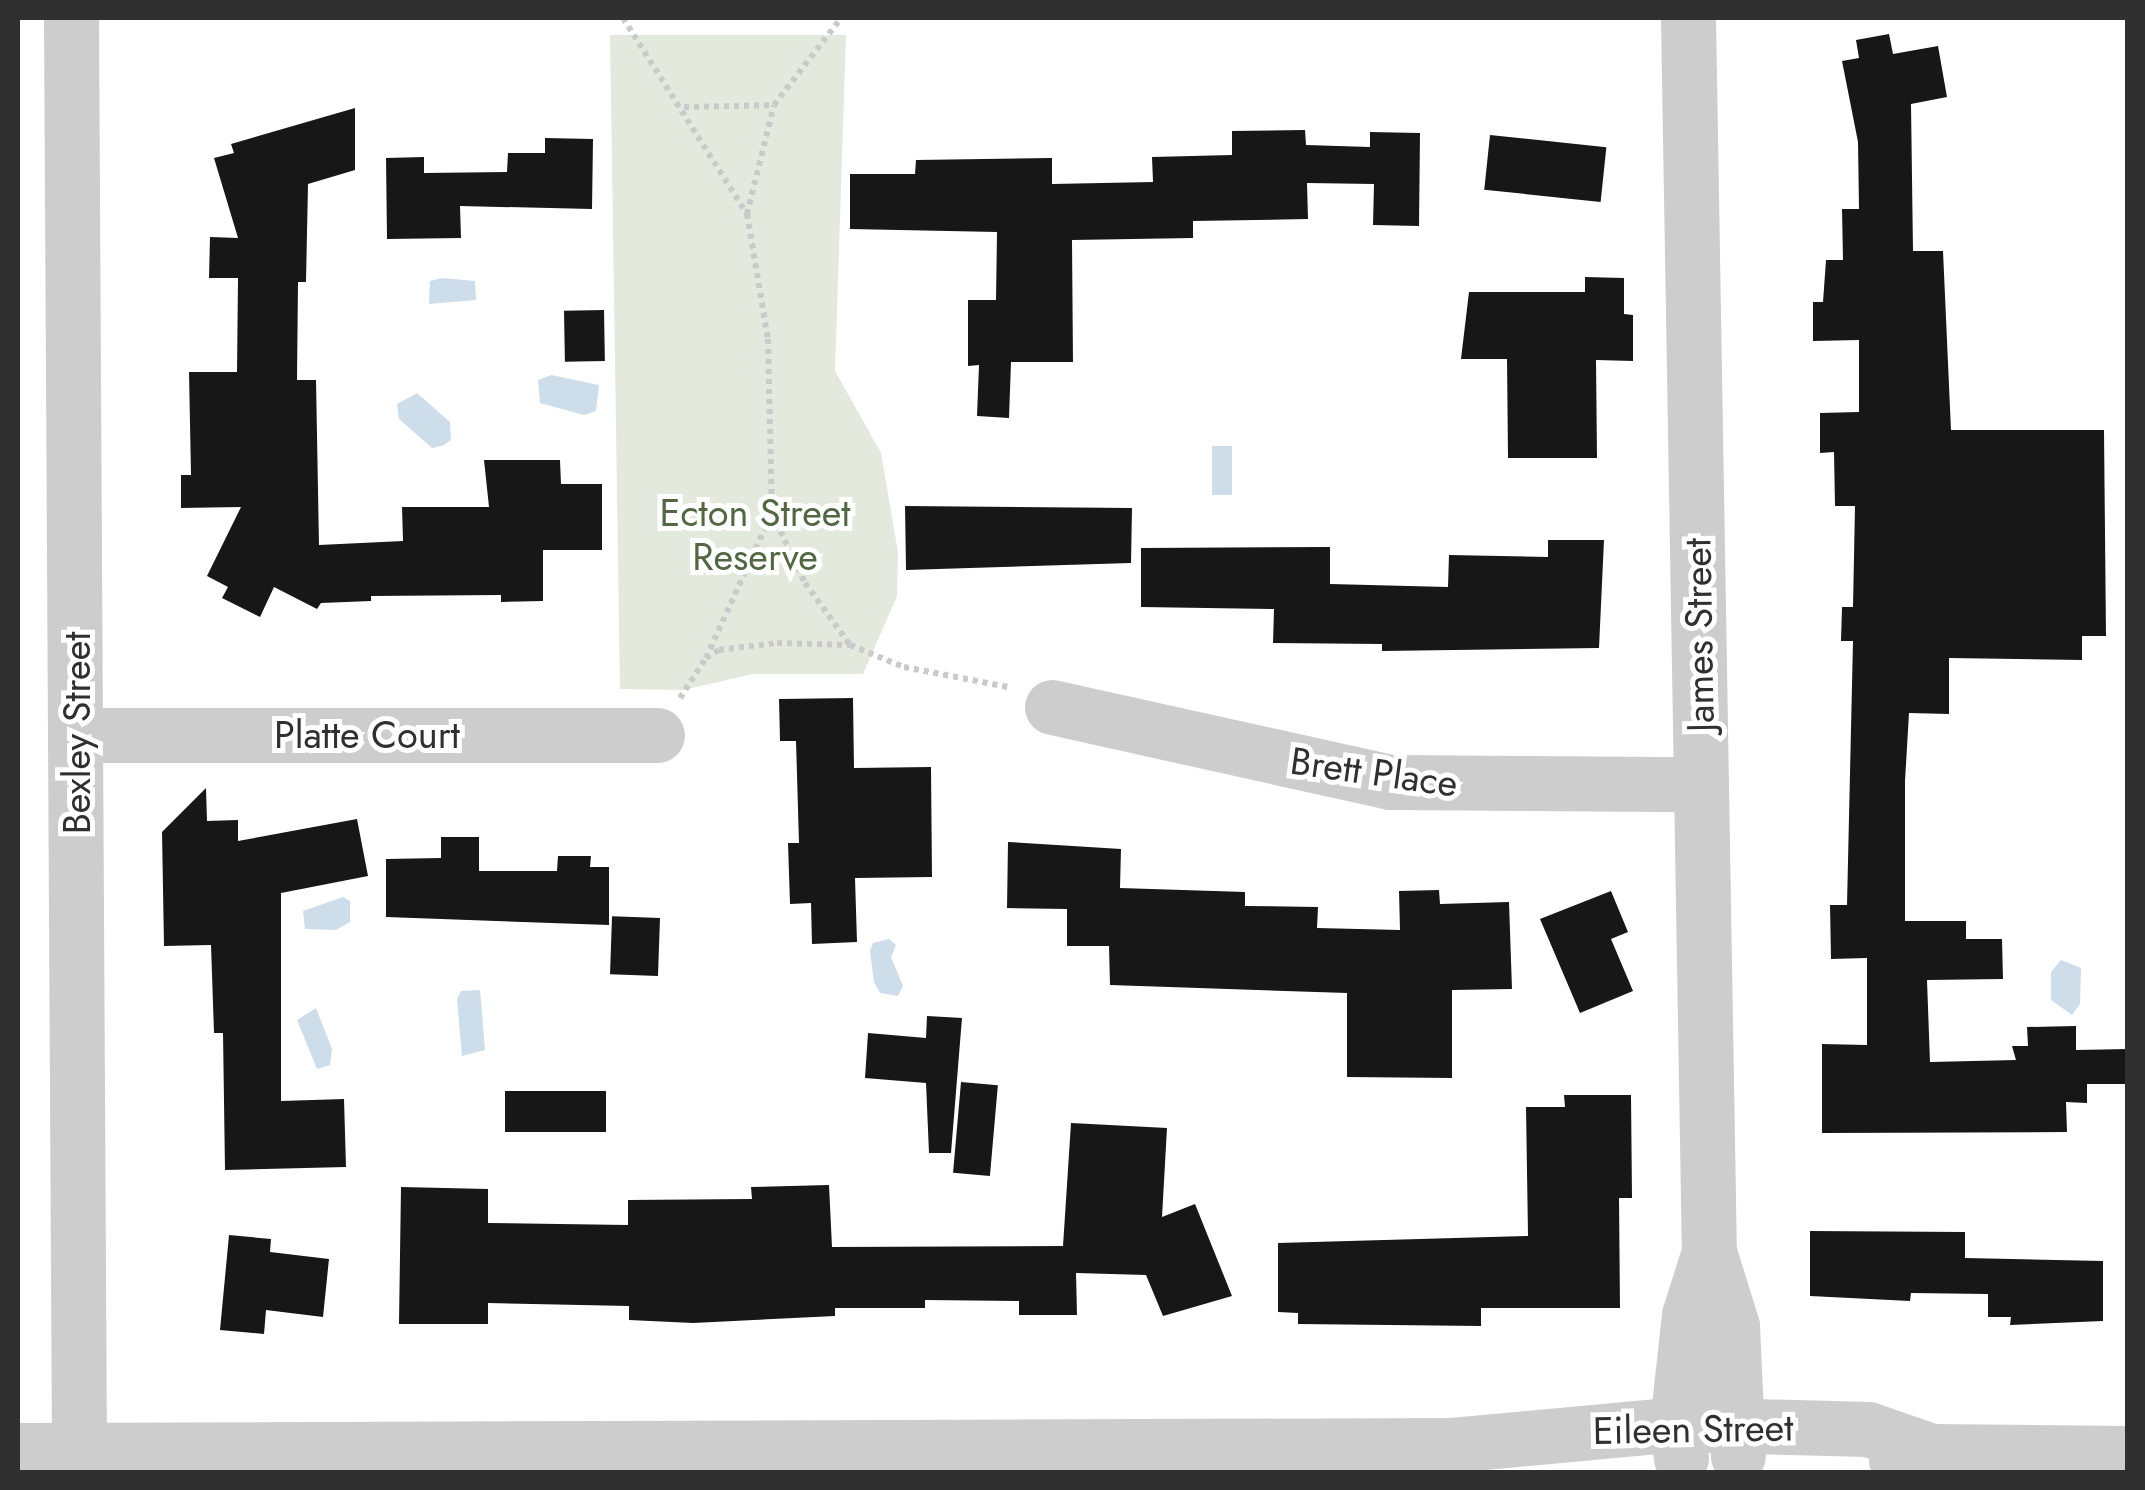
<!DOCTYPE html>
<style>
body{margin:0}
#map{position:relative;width:2145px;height:1490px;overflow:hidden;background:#fff;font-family:Jost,sans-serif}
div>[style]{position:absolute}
.green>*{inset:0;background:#e3e9dd}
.water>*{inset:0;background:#ceddea;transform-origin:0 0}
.building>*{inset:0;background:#171717;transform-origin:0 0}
.path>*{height:6px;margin-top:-3px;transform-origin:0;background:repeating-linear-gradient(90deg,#cacaca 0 5px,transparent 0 10px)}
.minor>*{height:55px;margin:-27.5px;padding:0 27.5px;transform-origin:27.5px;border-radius:27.5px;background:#cdcdcd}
span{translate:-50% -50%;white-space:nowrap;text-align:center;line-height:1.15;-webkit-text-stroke:10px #fff;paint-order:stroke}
.park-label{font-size:38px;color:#516842}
.street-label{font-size:38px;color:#303030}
.frame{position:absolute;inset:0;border:20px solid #303030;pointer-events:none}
</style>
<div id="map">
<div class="green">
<div style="clip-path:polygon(610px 35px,846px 35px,835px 371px,881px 453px,898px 552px,897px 596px,863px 674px,753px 674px,683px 690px,620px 689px)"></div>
</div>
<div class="water">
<div style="clip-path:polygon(442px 278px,475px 281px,476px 300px,429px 304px,430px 281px)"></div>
<div style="clip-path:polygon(551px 375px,599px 385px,596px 411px,584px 415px,540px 403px,538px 380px)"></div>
<div style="clip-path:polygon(417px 393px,450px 422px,451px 440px,444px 445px,432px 448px,399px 419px,397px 404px)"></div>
<div style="left:1232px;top:446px;width:49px;height:20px;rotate:90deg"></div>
<div style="clip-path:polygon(343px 897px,350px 901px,350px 922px,336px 930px,305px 929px,303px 911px)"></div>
<div style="clip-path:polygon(889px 939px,896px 945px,891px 957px,903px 986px,898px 996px,880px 993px,874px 982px,870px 951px,873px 943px)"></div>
<div style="clip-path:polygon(2061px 960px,2081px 968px,2080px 1004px,2072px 1015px,2051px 1000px,2051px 972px)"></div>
<div style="clip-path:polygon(480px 990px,485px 1050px,462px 1056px,457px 999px,461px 991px)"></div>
<div style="clip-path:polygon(316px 1008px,332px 1049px,330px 1065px,317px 1069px,297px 1020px)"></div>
</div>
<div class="building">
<div style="clip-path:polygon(1889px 34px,1893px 54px,1938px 46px,1947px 97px,1911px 104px,1913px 251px,1943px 251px,1951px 430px,2104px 430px,2106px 636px,2082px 636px,2082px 660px,1949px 658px,1949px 714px,1909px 713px,1905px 781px,1905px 921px,1966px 921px,1966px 939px,2002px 939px,2003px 979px,1927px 980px,1930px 1062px,2016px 1060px,2012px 1046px,2028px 1046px,2027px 1027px,2076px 1026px,2076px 1050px,2128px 1049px,2128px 1084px,2087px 1084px,2087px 1103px,2066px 1102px,2067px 1132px,1822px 1133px,1822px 1044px,1867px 1045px,1867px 958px,1831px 959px,1830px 905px,1847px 905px,1853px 641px,1841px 641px,1842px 607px,1853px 607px,1855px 506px,1835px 506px,1834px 452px,1820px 453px,1820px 413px,1859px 412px,1859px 340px,1813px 341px,1813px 302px,1823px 302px,1826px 260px,1843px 260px,1842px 209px,1859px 209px,1858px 142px,1842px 61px,1859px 58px,1856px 40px)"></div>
<div style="clip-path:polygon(355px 108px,355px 170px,308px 184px,306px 282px,298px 282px,297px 380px,316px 380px,319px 545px,403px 541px,402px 507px,489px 507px,484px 460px,560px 460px,561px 484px,602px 484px,602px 550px,543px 550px,543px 601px,501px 602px,501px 595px,371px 596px,371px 601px,321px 603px,317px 609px,274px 587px,260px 617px,222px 598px,228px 587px,207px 576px,241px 507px,181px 508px,181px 475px,191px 475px,189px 372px,237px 372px,238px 278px,209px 278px,210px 237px,238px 238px,214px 158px,234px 153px,231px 144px)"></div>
<div style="clip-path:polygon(1305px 130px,1306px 145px,1370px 147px,1370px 132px,1420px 133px,1419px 226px,1373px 225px,1374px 184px,1307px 183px,1308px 219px,1193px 221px,1193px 238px,1072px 240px,1073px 362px,1011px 362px,1009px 418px,977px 416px,979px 365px,968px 366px,968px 300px,996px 300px,997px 232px,850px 229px,850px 174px,915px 174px,916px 160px,1052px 158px,1052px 184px,1153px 182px,1152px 157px,1232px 155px,1232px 131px)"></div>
<div style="left:1490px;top:135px;width:117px;height:55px;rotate:6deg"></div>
<div style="clip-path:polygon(545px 138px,593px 139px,592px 209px,460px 206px,461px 238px,387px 239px,386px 158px,424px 157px,424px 173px,507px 172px,508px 153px,545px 153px)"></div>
<div style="clip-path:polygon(1585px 277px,1624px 278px,1624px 314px,1633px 315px,1633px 361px,1596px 360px,1597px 458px,1508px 458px,1507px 359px,1461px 359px,1469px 292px,1585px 292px)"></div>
<div style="left:604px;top:310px;width:51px;height:40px;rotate:89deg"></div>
<div style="clip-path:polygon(905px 506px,1132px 508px,1131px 563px,906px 570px)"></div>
<div style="clip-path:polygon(1548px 540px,1604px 540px,1599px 648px,1382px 651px,1382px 644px,1273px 643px,1274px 609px,1141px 607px,1141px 548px,1330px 547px,1330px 584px,1448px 587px,1449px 555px,1548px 557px)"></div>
<div style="clip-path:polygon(853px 698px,854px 768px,931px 767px,932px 877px,855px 878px,857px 942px,812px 944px,811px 903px,790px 904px,788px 843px,799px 843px,796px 741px,780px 741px,779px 699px)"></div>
<div style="clip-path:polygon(206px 788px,207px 821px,238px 820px,238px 841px,357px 819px,368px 876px,281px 893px,281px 1101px,344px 1099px,346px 1167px,225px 1170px,223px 1033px,214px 1033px,211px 945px,164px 946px,162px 832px)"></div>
<div style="clip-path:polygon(441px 837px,479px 837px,479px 871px,557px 871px,558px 856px,591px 856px,590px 867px,609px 867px,609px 925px,386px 917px,386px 859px,441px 858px)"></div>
<div style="clip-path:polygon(1008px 842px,1121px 849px,1120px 888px,1245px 892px,1245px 906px,1318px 907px,1317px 928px,1400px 930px,1399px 891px,1439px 890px,1440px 904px,1509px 902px,1512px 989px,1452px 990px,1452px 1078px,1347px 1077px,1347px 993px,1110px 985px,1109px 946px,1067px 946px,1067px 909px,1007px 908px)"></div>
<div style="clip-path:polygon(1611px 891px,1628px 932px,1611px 939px,1633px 991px,1580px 1013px,1540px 919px)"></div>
<div style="left:660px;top:918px;width:58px;height:48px;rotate:92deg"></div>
<div style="clip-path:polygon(927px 1016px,962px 1018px,951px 1153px,929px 1153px,926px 1083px,865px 1078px,868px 1033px,926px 1038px)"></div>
<div style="left:961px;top:1082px;width:37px;height:91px;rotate:5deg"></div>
<div style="left:606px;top:1091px;width:41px;height:101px;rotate:90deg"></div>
<div style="clip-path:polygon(1564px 1095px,1631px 1095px,1632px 1198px,1619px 1198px,1620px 1308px,1481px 1308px,1481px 1326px,1298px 1324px,1298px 1313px,1278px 1312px,1278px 1243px,1528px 1236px,1526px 1107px,1565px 1107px)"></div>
<div style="clip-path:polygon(1071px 1123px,1167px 1128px,1162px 1217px,1195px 1204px,1232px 1296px,1163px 1316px,1146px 1275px,1076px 1273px,1077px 1315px,1019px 1315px,1019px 1301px,925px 1300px,925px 1308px,835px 1308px,835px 1316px,693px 1323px,629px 1320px,629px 1306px,488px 1303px,488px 1324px,399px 1324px,401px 1187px,488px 1189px,488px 1223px,628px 1225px,628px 1200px,752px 1199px,751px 1187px,829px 1185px,832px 1247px,1063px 1246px)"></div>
<div style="clip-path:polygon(1810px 1231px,1965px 1232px,1965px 1258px,2103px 1261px,2103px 1321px,2010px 1325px,2011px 1317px,1988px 1317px,1988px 1294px,1911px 1293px,1910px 1301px,1810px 1296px)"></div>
<div style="clip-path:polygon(229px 1235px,271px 1239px,270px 1252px,329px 1259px,323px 1317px,266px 1310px,264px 1334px,220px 1330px)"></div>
</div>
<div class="path">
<div style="left:623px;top:18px;width:232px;rotate:57.7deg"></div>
<div style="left:747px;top:214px;width:127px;rotate:80.5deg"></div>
<div style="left:768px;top:339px;width:174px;rotate:88.7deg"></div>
<div style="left:772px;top:513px;width:77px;rotate:64.8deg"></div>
<div style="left:805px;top:583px;width:77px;rotate:54deg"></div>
<div style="left:684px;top:107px;width:90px;rotate:-1.3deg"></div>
<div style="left:747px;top:214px;width:112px;rotate:-76.1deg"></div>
<div style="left:774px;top:105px;width:110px;rotate:-52.4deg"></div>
<div style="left:706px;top:658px;width:157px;rotate:-65.6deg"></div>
<div style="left:680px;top:698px;width:48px;rotate:-57deg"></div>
<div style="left:706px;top:658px;width:15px;rotate:-32deg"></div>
<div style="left:719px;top:650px;width:58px;rotate:-6.9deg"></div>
<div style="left:777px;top:643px;width:73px;rotate:1.6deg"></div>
<div style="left:850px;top:645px;width:58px;rotate:22.2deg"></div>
<div style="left:904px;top:667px;width:106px;rotate:10.9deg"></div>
</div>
<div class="minor">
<div style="left:71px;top:18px;width:1431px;rotate:89.68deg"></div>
<div style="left:1688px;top:18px;width:1234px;rotate:89.03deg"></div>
<div style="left:1709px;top:1252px;width:77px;rotate:72.7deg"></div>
<div style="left:1732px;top:1326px;width:130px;rotate:87.4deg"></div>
<div style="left:1052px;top:707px;width:345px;rotate:12.5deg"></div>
<div style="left:1389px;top:782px;width:312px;rotate:0.4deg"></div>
<div style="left:77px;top:735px;width:580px"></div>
<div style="left:18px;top:1450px;width:1434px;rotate:-0.2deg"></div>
<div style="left:1452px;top:1445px;width:226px;rotate:-5.3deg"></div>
<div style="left:1677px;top:1424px;width:191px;rotate:1.5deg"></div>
<div style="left:1868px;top:1429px;width:68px;rotate:19deg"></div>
<div style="left:1681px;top:1458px;width:34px;rotate:-97deg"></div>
<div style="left:1677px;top:1424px;width:110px;rotate:-83.7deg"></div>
<div style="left:1689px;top:1315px;width:66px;rotate:-72.4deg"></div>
<div style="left:1896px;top:1460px;width:37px;rotate:-14deg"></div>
<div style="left:1932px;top:1451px;width:196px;rotate:0.6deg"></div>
</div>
<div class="park-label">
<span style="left:755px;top:535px">Ecton Street<br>Reserve</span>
</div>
<div class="street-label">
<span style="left:1699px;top:635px;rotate:-91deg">James Street</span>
<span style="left:77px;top:733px;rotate:-90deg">Bexley Street</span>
<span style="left:367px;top:735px">Platte Court</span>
<span style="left:1374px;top:772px;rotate:8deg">Brett Place</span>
<span style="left:1693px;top:1429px;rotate:-1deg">Eileen Street</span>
</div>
<div class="frame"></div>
</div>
